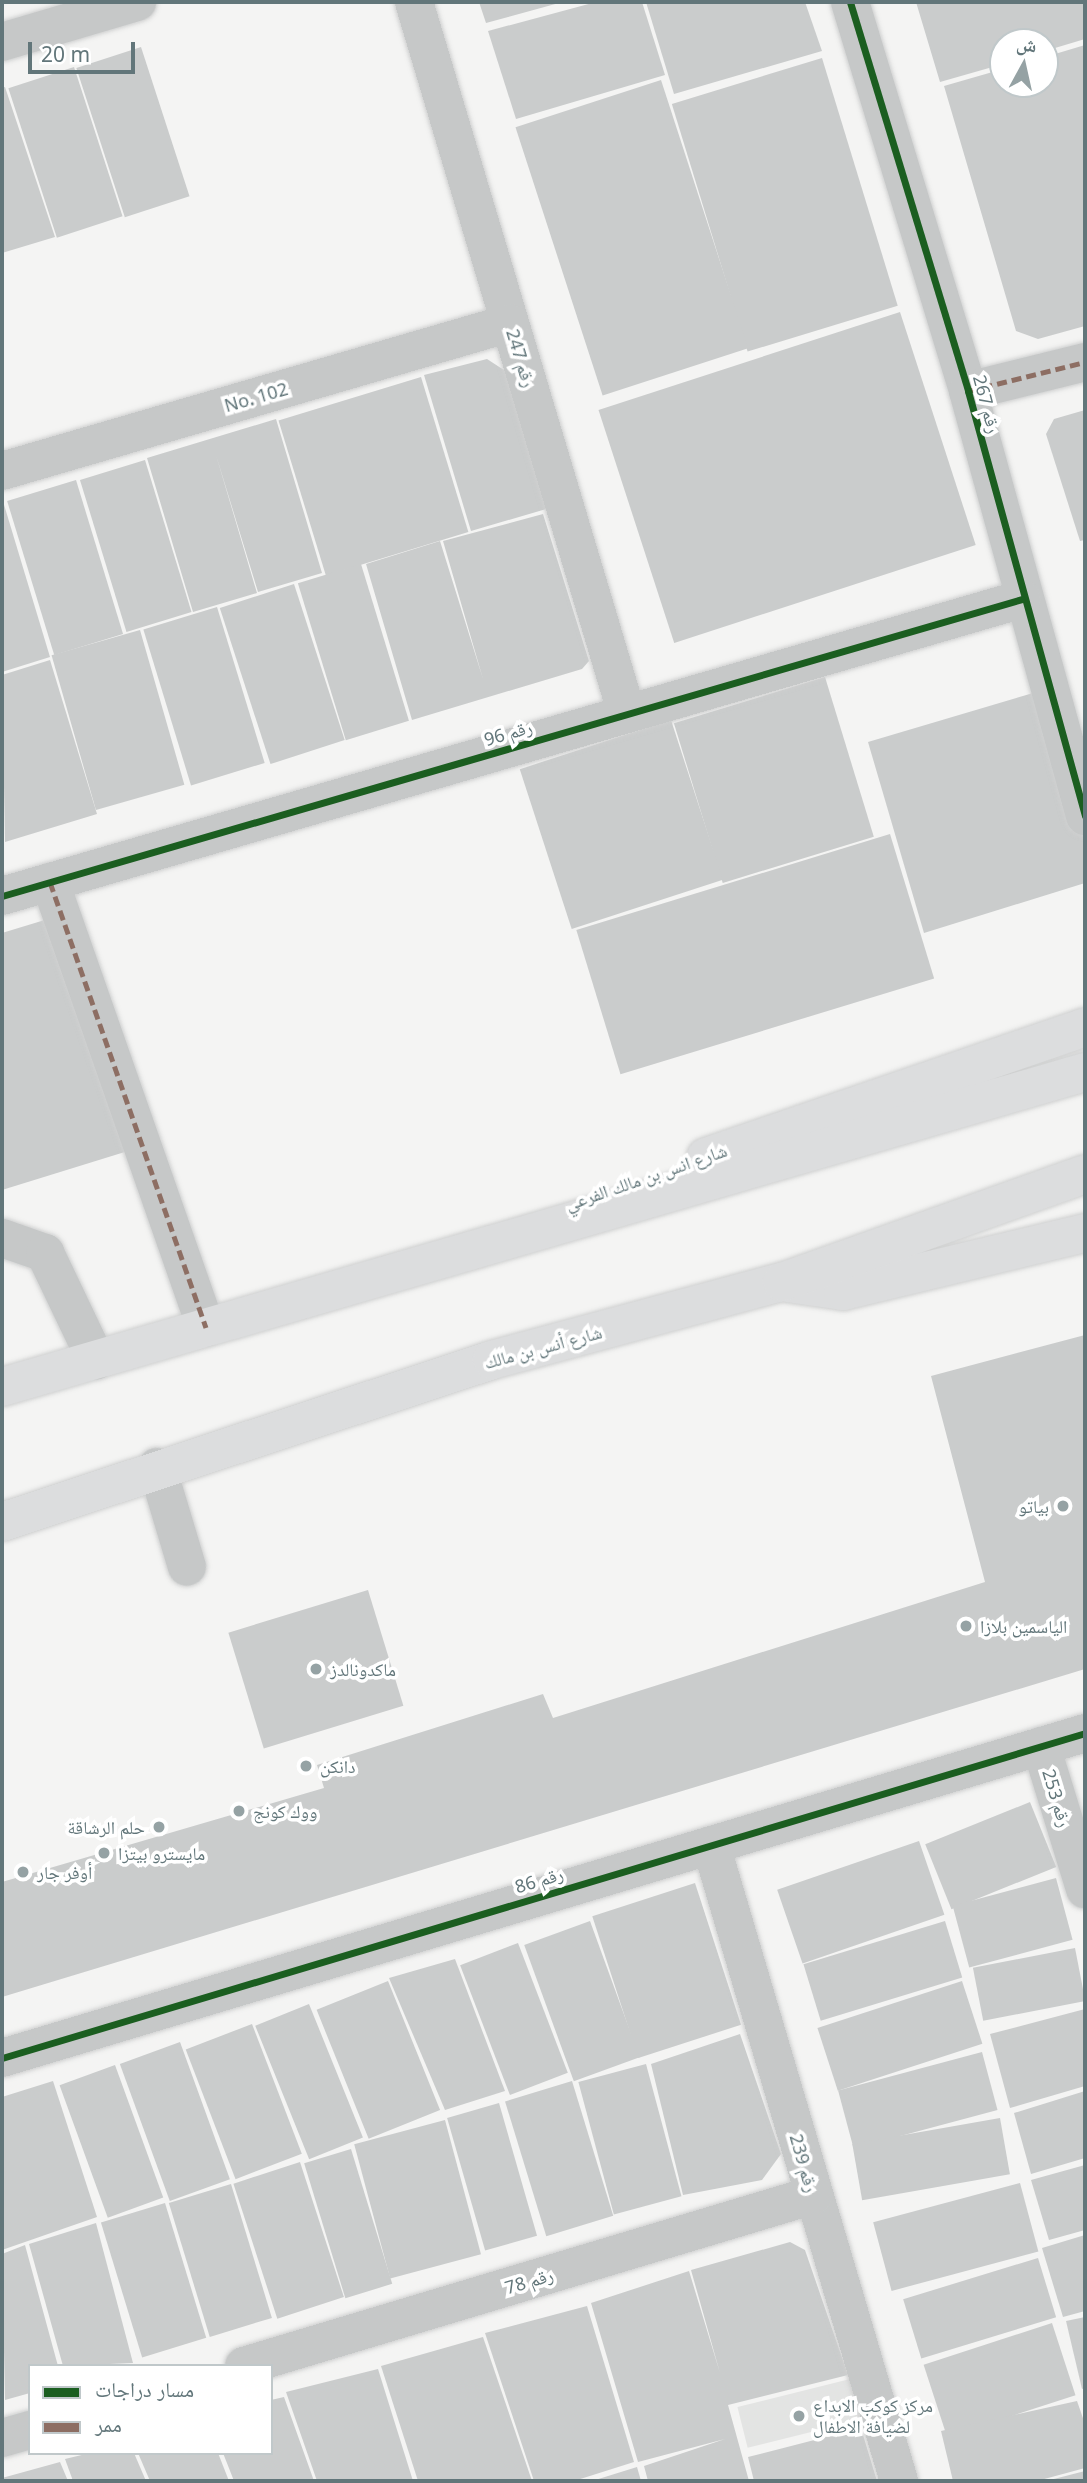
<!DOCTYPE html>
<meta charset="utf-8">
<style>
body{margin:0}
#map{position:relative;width:1087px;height:2483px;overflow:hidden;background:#f4f4f3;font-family:"Noto Sans","Noto Naskh Arabic",sans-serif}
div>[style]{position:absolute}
.built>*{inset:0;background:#e3e4e3;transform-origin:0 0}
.building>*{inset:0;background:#cacccc;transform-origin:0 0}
.roads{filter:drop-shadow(0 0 2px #cfd0d0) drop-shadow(0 0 2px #cfd0d0)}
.minor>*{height:38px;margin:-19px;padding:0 19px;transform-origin:19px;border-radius:19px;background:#c6c8c8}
.major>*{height:38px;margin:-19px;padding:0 19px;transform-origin:19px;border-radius:19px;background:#dcddde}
.quiet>*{height:5px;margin-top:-2.5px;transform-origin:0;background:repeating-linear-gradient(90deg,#8d6e63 0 10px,transparent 0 15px)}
.cycleway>*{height:7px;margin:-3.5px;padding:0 3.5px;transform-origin:3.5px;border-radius:3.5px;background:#1b5e20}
.dots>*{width:19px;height:19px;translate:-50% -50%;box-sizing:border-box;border:4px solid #fff;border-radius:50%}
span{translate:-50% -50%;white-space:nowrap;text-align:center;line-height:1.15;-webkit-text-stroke:7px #fff;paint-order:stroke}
.street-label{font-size:18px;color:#62767a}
.poi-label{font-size:18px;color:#62767a}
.right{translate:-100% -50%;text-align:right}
.left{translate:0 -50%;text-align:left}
.frame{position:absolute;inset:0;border:4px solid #62767a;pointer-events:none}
.legend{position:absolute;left:28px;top:2364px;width:245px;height:91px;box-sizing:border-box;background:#fff;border:2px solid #c0c8ca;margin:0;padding:9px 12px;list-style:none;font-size:21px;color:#62767a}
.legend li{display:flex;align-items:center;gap:14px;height:35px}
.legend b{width:35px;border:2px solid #c0c8ca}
.north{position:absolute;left:989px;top:28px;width:70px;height:70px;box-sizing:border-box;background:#fff;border:2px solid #c0c8ca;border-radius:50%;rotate:8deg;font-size:19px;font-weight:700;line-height:28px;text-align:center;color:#62767a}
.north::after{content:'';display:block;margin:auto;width:24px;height:32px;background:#95a2a4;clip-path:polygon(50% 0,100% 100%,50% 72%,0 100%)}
.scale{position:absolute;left:28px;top:42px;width:107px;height:32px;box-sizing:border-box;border:4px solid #62767a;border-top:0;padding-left:9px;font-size:21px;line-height:24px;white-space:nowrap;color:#62767a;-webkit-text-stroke:5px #fff;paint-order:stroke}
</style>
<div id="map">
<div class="built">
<div style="left:850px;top:2379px;width:42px;height:116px;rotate:76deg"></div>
</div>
<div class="building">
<div style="clip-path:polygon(479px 2px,559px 2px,559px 3px,486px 23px)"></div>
<div style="clip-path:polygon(596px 2px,642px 2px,665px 75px,516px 119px,488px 31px)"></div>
<div style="clip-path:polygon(646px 2px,805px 2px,822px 51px,674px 94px)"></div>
<div style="clip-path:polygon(916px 2px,1085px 2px,1085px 39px,1045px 51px,1045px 42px,1003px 42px,1003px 64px,940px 82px)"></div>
<div style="clip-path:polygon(1085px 45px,1085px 326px,1038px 339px,1016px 331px,944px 86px,1003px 69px,1003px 84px,1045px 84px,1045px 57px)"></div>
<div style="left:141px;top:47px;width:157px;height:68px;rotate:72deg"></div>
<div style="left:822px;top:58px;width:259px;height:157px;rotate:73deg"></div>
<div style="left:74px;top:67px;width:157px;height:69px;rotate:72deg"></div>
<div style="left:661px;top:80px;width:282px;height:153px;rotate:72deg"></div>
<div style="clip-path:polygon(5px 87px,55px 237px,2px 253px,2px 88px)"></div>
<div style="left:900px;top:312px;width:245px;height:317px;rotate:72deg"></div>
<div style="clip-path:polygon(487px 359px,507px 372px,553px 507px,471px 531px,424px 375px)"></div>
<div style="left:421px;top:377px;width:162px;height:149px;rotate:73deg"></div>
<div style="clip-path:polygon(1085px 410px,1085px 540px,1080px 541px,1046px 434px,1054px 419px)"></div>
<div style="clip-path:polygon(276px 419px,322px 573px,258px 592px,216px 455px,257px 593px,193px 612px,147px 458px)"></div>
<div style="left:145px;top:460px;width:159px;height:68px;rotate:73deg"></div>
<div style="left:76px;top:480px;width:161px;height:72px;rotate:73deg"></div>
<div style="clip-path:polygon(2px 498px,50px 657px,2px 672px)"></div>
<div style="clip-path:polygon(543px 514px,589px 661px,582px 669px,412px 720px,366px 564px,440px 541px,483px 679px,443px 541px)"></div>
<div style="left:361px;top:564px;width:164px;height:66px;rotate:73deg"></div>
<div style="left:294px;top:584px;width:164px;height:78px;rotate:72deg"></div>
<div style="left:217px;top:607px;width:163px;height:77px;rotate:73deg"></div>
<div style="left:140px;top:630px;width:161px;height:92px;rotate:74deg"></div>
<div style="clip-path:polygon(50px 660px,97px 814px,5px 842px,2px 675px)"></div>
<div style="left:825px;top:677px;width:167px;height:158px;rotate:73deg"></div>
<div style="clip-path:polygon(1040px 691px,1085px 842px,1085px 883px,924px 933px,868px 742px)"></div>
<div style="left:671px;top:720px;width:168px;height:159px;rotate:72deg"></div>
<div style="left:890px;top:834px;width:151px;height:328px;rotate:73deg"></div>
<div style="clip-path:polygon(48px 919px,128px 1151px,2px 1190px,2px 933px)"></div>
<div style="clip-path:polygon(1085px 1335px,1085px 1669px,2px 1997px,2px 1882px,324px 1788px,317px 1765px,543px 1694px,553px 1718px,985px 1582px,931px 1376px)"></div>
<div style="left:368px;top:1590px;width:121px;height:146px;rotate:73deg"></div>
<div style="left:1030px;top:1802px;width:70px;height:113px;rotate:68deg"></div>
<div style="left:919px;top:1841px;width:78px;height:150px;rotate:71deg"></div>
<div style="left:1056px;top:1878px;width:64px;height:107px;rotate:75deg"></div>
<div style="left:695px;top:1883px;width:149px;height:108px;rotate:72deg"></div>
<div style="left:590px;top:1921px;width:145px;height:70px;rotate:70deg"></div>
<div style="left:945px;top:1921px;width:59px;height:148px;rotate:73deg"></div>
<div style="left:518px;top:1943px;width:139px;height:62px;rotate:69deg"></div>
<div style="left:1075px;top:1948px;width:54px;height:104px;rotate:79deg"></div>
<div style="clip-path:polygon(455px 1959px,505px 2091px,445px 2110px,389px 1978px)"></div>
<div style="left:388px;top:1981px;width:139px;height:77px;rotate:68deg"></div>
<div style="left:962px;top:1981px;width:66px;height:152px;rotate:72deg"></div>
<div style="left:309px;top:2004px;width:144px;height:58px;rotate:68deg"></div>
<div style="clip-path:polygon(1085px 2009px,1085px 2086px,1010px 2108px,990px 2034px)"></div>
<div style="left:252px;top:2024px;width:139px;height:71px;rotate:69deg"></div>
<div style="clip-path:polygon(740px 2034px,781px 2154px,762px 2180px,683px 2195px,651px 2064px)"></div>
<div style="left:180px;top:2042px;width:146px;height:64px;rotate:70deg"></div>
<div style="left:982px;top:2052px;width:60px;height:149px;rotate:75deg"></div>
<div style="left:646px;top:2064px;width:137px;height:70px;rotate:75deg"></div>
<div style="left:115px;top:2065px;width:141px;height:59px;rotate:70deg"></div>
<div style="clip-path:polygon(53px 2081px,97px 2217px,2px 2250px,2px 2097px)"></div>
<div style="left:572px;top:2081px;width:141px;height:70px;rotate:73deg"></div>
<div style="clip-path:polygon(1085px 2091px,1085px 2158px,1031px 2174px,1014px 2113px)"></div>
<div style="left:499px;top:2103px;width:138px;height:54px;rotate:74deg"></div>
<div style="left:1000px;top:2118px;width:57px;height:150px;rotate:80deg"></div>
<div style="left:445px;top:2120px;width:139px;height:94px;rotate:75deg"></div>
<div style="left:351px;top:2149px;width:141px;height:49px;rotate:73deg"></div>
<div style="left:300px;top:2162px;width:142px;height:70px;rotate:72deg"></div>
<div style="clip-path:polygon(1085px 2165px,1085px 2230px,1049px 2240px,1031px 2180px)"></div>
<div style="left:1020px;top:2183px;width:71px;height:152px;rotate:75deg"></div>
<div style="left:231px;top:2184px;width:140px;height:65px;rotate:73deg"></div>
<div style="left:165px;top:2203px;width:141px;height:67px;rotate:73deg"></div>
<div style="clip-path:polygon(96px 2223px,133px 2363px,63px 2366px,29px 2244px)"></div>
<div style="clip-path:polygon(1085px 2235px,1085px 2311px,1063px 2317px,1042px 2248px)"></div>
<div style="clip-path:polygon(790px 2242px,805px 2250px,848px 2375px,728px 2405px,749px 2481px,648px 2481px,644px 2466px,725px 2439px,638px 2462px,591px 2303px,689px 2271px,720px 2373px,691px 2270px)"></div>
<div style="clip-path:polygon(25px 2245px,58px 2366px,30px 2366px,30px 2393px,5px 2400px,2px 2254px)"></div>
<div style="left:1038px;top:2258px;width:62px;height:141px;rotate:73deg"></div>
<div style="clip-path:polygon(587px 2306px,634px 2462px,574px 2481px,534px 2481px,485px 2333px)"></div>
<div style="clip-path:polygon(1085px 2317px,1085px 2388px,1082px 2389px,1066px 2321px)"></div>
<div style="left:1052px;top:2323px;width:76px;height:135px;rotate:72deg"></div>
<div style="clip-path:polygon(483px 2337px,532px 2481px,418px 2481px,381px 2366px)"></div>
<div style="clip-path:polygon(378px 2369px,413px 2481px,317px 2481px,286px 2392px)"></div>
<div style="clip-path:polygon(284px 2397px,314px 2481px,234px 2481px,223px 2453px,271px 2453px,271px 2400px)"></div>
<div style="clip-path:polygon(1077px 2401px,1085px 2424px,1085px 2468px,1037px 2481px,953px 2481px,941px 2431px)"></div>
<div style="clip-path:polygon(861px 2428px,877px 2481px,754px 2481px,748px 2457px)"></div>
<div style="clip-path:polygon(90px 2453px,134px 2453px,146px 2481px,73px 2481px,65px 2459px)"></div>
<div style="clip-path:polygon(138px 2453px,218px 2453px,229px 2481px,150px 2481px)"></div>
<div style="clip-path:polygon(60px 2462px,68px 2481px,2px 2481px,2px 2478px)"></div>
<div style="clip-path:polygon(637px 2467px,641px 2481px,592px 2481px)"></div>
<div style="clip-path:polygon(1085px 2471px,1085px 2481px,1050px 2481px,1050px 2480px)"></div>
</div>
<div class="roads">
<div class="minor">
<div style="left:414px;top:2px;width:743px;rotate:73.35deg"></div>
<div style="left:850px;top:2px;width:407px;rotate:73.1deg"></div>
<div style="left:968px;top:391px;width:441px;rotate:74.6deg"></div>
<div style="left:2px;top:42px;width:141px;rotate:-16.5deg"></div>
<div style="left:968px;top:391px;width:121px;rotate:-13.9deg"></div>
<div style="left:2px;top:471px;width:529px;rotate:-16.24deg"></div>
<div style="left:50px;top:882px;width:472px;rotate:70.7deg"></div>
<div style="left:2px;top:896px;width:1062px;rotate:-16.23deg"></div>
<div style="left:2px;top:1238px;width:46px;rotate:19.2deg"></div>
<div style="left:45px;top:1253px;width:119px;rotate:64.5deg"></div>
<div style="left:157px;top:1467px;width:104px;rotate:73.3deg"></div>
<div style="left:1041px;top:1746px;width:150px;rotate:72.9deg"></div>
<div style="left:711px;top:1845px;width:663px;rotate:73.53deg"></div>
<div style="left:2px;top:2058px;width:1131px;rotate:-16.7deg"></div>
<div style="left:244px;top:2366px;width:595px;rotate:-16.7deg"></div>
<div style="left:2px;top:2438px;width:29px;rotate:-16deg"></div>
</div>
<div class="major">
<div style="left:706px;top:1157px;width:401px;rotate:-18.9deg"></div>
<div style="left:787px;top:1283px;width:57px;rotate:8.1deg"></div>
<div style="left:843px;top:1291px;width:249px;rotate:-13.5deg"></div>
<div style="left:2px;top:1387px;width:1128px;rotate:-16.22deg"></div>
<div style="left:2px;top:1522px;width:516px;rotate:-18.29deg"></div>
<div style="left:492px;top:1360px;width:300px;rotate:-15.1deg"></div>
<div style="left:782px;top:1282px;width:322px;rotate:-19.6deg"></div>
</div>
</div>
<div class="quiet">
<div style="left:968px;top:391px;width:121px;rotate:-13.9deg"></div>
<div style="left:50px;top:882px;width:472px;rotate:70.7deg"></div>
</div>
<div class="cycleway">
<div style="left:850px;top:2px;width:407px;rotate:73.1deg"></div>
<div style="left:968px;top:391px;width:441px;rotate:74.6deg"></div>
<div style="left:2px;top:896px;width:1062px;rotate:-16.23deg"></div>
<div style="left:2px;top:2058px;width:1131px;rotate:-16.7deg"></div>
</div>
<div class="dots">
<div style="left:1063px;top:1506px;background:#95a2a4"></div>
<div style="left:966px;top:1626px;background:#95a2a4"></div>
<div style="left:316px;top:1669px;background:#95a2a4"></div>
<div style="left:306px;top:1766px;background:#95a2a4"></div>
<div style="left:239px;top:1811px;background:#95a2a4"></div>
<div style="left:159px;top:1827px;background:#95a2a4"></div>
<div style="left:104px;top:1853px;background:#95a2a4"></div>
<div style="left:23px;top:1872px;background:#95a2a4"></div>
<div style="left:799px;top:2416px;background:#95a2a4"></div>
</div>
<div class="street-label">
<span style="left:521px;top:358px;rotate:73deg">رقم 247</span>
<span style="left:256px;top:397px;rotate:-16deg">No. 102</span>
<span style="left:987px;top:404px;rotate:75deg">رقم 267</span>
<span style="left:508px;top:733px;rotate:-16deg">رقم 96</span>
<span style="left:646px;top:1177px;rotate:-19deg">شارع انس بن مالك الفرعي</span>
<span style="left:543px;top:1347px;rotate:-15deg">شارع أنس بن مالك</span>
<span style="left:1057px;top:1798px;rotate:73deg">رقم 253</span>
<span style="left:539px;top:1880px;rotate:-17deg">رقم 86</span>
<span style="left:804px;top:2163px;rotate:74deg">رقم 239</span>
<span style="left:529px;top:2281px;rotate:-17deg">رقم 78</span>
</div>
<div class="poi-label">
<span class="right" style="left:1049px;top:1506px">بياتو</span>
<span class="left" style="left:980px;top:1626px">الياسمين بلازا</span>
<span class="left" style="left:330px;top:1669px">ماكدونالدز</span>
<span class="left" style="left:320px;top:1766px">دانكن</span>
<span class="left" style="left:253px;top:1811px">ووك كونج</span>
<span class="right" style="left:145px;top:1827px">حلم الرشاقة</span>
<span class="left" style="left:118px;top:1853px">مايسترو بيتزا</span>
<span class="left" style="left:37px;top:1872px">أوفر جار</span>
<span class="left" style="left:813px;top:2416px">مركز كوكب الابداع<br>لضيافة الاطفال</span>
</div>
<div class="frame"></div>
<ul class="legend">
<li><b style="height:9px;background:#1b5e20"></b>مسار دراجات</li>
<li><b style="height:9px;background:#8d6e63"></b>ممر</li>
</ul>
<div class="north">ش</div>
<div class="scale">20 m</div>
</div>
